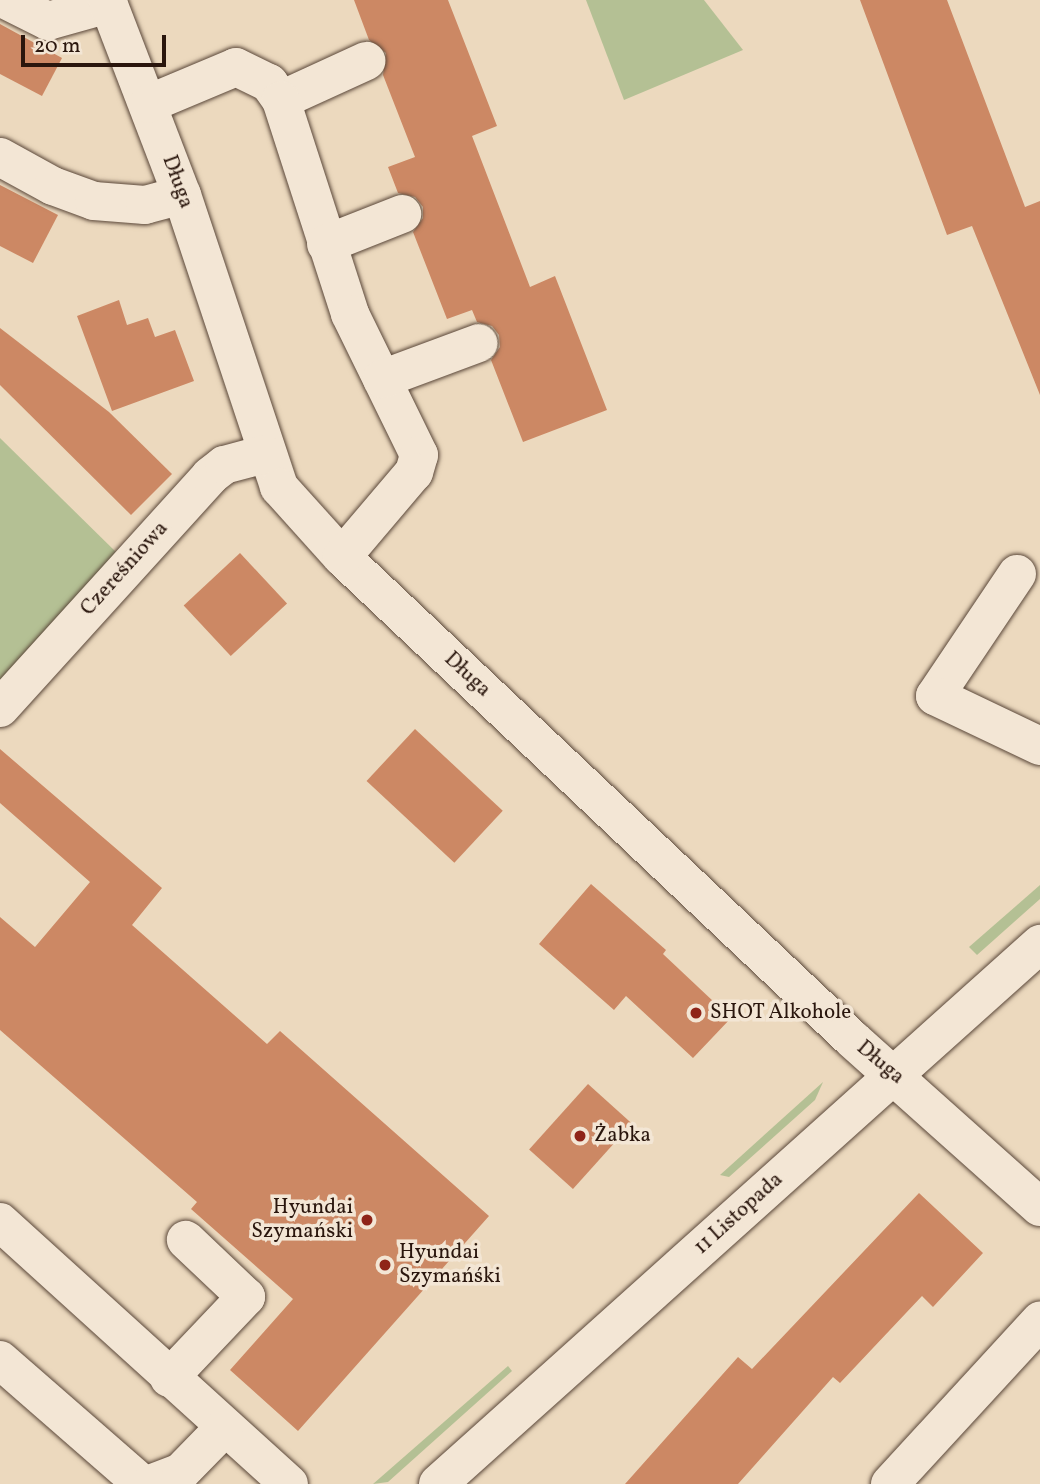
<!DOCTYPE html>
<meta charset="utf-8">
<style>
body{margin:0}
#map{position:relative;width:1040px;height:1484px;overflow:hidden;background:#ecd9be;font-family:Vollkorn,serif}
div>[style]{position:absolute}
.green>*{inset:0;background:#b4c094}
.building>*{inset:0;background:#cc8864;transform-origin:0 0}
.roads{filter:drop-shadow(0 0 2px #5a4739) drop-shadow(0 0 2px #5a4739)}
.minor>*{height:38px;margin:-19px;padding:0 19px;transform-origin:19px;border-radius:19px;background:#f3e6d5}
.dots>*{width:19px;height:19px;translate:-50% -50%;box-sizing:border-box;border:4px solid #f3e6d5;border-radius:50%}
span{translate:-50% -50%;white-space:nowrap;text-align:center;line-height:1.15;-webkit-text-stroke:7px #f3e6d5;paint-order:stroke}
.street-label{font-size:21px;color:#2a160d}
.poi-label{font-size:21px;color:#2a160d}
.left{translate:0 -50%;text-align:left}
.right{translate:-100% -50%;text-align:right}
.scale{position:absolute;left:21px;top:35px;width:145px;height:32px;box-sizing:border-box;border:4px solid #2a160d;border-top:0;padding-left:9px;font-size:21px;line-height:24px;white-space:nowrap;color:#2a160d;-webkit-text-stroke:5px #f3e6d5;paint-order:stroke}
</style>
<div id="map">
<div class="green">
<div style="clip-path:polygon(586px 0,704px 0,743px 50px,624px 100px)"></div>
<div style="clip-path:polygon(0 438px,118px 554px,0 681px)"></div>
<div style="clip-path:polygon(1040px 885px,1040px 899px,977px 955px,969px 947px)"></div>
<div style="clip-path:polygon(823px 1082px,815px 1100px,729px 1177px,720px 1175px)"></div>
<div style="clip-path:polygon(508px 1366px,512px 1371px,388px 1482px,373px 1484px)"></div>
</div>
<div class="building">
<div style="clip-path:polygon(354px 0,448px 0,497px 126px,472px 136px,530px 287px,555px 276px,607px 410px,523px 442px,491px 360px,500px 347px,499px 335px,492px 326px,477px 322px,472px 310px,447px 319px,413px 232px,423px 218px,423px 207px,415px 197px,398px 193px,388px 167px,415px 157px,383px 75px,386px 53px,369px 40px)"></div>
<div style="clip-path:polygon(860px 0,947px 0,1025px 207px,1040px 201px,1040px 395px,972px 226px,947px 235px)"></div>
<div style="clip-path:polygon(0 24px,62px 58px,42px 96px,0 74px)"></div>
<div style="clip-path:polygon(0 185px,58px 215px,33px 263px,0 246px)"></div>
<div style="clip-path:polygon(119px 300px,127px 325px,148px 318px,155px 337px,175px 330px,194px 381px,112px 411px,77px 316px)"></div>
<div style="clip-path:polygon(0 328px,109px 412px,172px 474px,131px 515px,0 385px)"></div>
<div style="left:240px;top:553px;width:69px;height:77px;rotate:47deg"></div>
<div style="left:415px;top:729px;width:120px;height:71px;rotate:43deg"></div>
<div style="clip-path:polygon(0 749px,162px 888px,132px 925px,267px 1044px,280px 1031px,489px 1216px,298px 1431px,230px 1370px,293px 1299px,191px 1209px,197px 1202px,0 1030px,0 917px,35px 947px,90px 882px,0 803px)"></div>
<div style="clip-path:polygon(591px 884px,666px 950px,663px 954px,731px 1018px,693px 1058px,626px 996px,614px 1010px,539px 944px)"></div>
<div style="left:588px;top:1084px;width:59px;height:88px;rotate:42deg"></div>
<div style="clip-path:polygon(919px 1193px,983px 1253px,933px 1307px,922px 1296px,840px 1383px,833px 1377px,738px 1484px,625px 1484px,738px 1357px,752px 1369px)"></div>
</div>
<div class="roads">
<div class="minor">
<div style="left:6px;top:0;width:47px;rotate:26.6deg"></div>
<div style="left:48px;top:21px;width:63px;rotate:-15.6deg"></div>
<div style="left:107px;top:0;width:209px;rotate:69deg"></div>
<div style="left:182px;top:195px;width:308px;rotate:71.6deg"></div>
<div style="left:279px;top:487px;width:94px;rotate:48deg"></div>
<div style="left:342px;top:557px;width:702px;rotate:43.38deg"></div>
<div style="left:852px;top:1039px;width:252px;rotate:41.8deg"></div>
<div style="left:281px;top:100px;width:94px;rotate:-24.6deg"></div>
<div style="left:148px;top:104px;width:95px;rotate:-22.8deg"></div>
<div style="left:236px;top:67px;width:37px;rotate:26deg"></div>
<div style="left:269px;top:83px;width:21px;rotate:55deg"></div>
<div style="left:281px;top:100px;width:225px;rotate:72.1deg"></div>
<div style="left:350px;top:314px;width:157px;rotate:63.9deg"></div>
<div style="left:419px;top:455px;width:18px;rotate:106deg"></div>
<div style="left:414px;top:472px;width:111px;rotate:130.3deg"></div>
<div style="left:0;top:157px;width:60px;rotate:28.7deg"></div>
<div style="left:53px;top:186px;width:44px;rotate:20.1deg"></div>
<div style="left:94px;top:201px;width:51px;rotate:4.5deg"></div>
<div style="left:145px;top:205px;width:38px;rotate:-15deg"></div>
<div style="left:326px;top:244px;width:82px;rotate:-21.5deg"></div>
<div style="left:382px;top:379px;width:103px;rotate:-20.4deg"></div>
<div style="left:1017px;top:574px;width:147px;rotate:123.9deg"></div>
<div style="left:935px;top:696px;width:116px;rotate:25.5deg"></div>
<div style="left:0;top:708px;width:313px;rotate:-47.8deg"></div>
<div style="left:210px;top:476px;width:18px;rotate:-38deg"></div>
<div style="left:224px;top:465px;width:42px;rotate:-15deg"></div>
<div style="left:0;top:1222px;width:390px;rotate:42.2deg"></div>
<div style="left:0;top:1360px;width:189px;rotate:41.1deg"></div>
<div style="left:169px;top:1378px;width:112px;rotate:-46.5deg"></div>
<div style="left:246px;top:1297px;width:83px;rotate:-136.5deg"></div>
<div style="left:150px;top:1484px;width:33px;rotate:-21deg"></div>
<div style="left:181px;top:1472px;width:62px;rotate:-45.7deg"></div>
<div style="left:438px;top:1484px;width:809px;rotate:-41.89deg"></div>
<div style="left:890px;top:1484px;width:222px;rotate:-47.4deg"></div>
</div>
</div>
<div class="dots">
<div style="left:696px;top:1013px;background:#8f2418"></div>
<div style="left:580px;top:1136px;background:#8f2418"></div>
<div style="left:367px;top:1220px;background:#8f2418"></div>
<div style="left:385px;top:1265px;background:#8f2418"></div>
</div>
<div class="street-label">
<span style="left:177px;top:182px;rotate:70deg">Długa</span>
<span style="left:125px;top:569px;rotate:-48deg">Czereśniowa</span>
<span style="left:467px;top:675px;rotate:43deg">Długa</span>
<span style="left:880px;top:1063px;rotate:40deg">Długa</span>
<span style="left:739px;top:1214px;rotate:-42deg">11 Listopada</span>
</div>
<div class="poi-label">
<span class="left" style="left:710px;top:1013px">SHOT Alkohole</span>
<span class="left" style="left:594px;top:1136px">Żabka</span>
<span class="right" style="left:353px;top:1220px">Hyundai<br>Szymański</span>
<span class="left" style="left:399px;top:1265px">Hyundai<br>Szymańśki</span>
</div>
<div class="scale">20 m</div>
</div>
